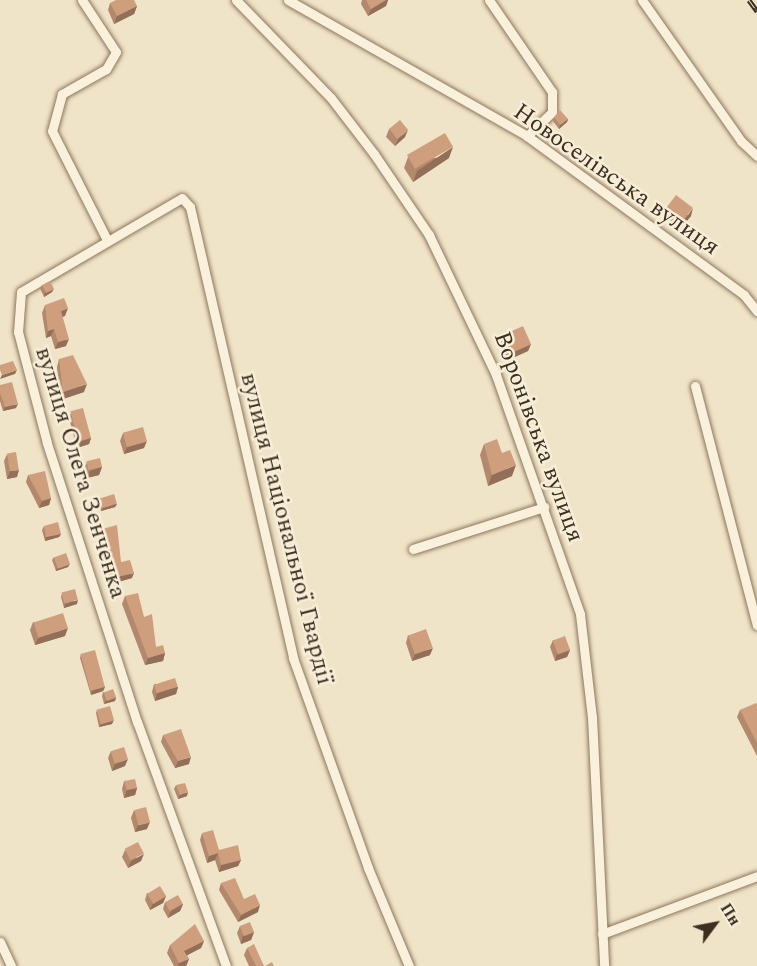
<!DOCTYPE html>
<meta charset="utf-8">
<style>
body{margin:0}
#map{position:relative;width:757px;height:966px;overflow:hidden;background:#f0e4c8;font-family:Spectral,serif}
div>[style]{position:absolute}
.roads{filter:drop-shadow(0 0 2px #8d765c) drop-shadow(0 0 2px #8d765c)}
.street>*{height:9px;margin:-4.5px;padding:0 4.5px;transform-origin:4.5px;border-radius:4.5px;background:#faf1dc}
.rail>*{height:5px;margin-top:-2.5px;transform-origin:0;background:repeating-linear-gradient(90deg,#f7eed8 0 9px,#3d2e20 0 18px);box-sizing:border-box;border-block:2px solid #3d2e20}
.wall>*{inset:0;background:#b2896c}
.shaded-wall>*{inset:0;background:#916f58}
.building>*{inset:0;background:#cf9f7d;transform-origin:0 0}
span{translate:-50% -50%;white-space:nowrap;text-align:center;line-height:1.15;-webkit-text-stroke:5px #f7eed8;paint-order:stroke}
.street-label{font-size:24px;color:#3d2e20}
.north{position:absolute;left:685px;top:894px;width:60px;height:60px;-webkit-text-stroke:4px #f7eed8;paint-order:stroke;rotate:58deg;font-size:16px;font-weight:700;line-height:24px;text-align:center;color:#3d2e20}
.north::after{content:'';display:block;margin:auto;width:21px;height:27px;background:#3d2e20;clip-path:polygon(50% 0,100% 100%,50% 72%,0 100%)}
</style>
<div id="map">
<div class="roads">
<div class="street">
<div style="left:82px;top:0;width:62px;rotate:56.8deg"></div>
<div style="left:116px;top:52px;width:20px;rotate:120deg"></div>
<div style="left:106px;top:69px;width:51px;rotate:150.4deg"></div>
<div style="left:62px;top:94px;width:38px;rotate:105deg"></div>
<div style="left:52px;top:131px;width:122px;rotate:63.2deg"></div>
<div style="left:236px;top:0;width:136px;rotate:45.9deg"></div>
<div style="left:331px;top:98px;width:71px;rotate:52.5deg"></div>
<div style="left:374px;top:154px;width:98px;rotate:55.8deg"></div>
<div style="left:429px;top:235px;width:155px;rotate:64.4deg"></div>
<div style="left:496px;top:375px;width:253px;rotate:70.6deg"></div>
<div style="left:580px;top:614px;width:104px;rotate:83.4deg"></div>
<div style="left:592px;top:717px;width:249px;rotate:87.2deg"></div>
<div style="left:288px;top:0;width:275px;rotate:29.6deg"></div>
<div style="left:527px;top:136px;width:269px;rotate:36.2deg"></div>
<div style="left:744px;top:295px;width:21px;rotate:51deg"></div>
<div style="left:489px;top:0;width:112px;rotate:55.6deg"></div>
<div style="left:552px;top:92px;width:20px;rotate:90deg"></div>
<div style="left:552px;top:112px;width:35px;rotate:136deg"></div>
<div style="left:642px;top:0;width:172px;rotate:54.9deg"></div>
<div style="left:741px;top:141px;width:22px;rotate:43deg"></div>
<div style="left:695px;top:386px;width:247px;rotate:75.5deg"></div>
<div style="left:413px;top:549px;width:138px;rotate:-17.8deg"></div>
<div style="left:602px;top:934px;width:165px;rotate:-20.5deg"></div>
<div style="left:0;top:942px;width:26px;rotate:65deg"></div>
<div style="left:226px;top:966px;width:260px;rotate:-110deg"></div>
<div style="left:137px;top:722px;width:293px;rotate:-107.9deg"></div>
<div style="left:47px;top:443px;width:115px;rotate:-104.6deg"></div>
<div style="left:18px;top:332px;width:40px;rotate:-85.7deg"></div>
<div style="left:21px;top:292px;width:186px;rotate:-30.3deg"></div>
<div style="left:182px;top:198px;width:12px;rotate:48deg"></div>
<div style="left:190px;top:207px;width:463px;rotate:77.1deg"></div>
<div style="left:293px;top:658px;width:223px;rotate:70.3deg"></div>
<div style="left:368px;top:868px;width:106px;rotate:67.3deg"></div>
</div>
</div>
<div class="rail">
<div style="left:749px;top:0;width:14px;rotate:54deg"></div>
</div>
<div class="wall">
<div style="clip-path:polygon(362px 0,388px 0,386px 6px,368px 16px,361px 4px)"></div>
<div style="clip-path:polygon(110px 3px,137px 6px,134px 14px,114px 24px,108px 10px)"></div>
<div style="clip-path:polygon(554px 117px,568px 119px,567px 122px,559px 129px,553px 121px)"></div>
<div style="clip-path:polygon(389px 129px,405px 137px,395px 146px,386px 137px)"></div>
<div style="clip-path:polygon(408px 157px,449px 158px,413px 182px,404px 168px)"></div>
<div style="clip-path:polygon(665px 208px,691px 216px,680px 229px,663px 215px)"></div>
<div style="clip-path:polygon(42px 285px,52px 292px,44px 297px,40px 288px)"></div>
<div style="clip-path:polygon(45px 305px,65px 316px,62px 317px,66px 346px,55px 349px,51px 336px,46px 338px,42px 313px)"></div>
<div style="clip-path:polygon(503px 335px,531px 344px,528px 351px,508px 360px,501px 342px)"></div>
<div style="clip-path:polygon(59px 359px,84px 392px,60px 400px,57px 367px)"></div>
<div style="clip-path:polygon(0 385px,16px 408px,3px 411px,0 401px)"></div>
<div style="clip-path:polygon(71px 413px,91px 438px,89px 444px,77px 448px,69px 418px)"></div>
<div style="clip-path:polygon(123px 433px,144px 448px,124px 454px,120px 441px)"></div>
<div style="clip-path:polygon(484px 444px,512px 476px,488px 486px,480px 455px)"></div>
<div style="clip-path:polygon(7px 454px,17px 477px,7px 479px,4px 461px)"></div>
<div style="clip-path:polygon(87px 462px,102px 467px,99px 475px,87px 478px,84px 469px)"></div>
<div style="clip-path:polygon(28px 475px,51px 498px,49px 505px,39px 508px,26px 482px)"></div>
<div style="clip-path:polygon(100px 498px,117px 504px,115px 507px,101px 511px,99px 502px)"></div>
<div style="clip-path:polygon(44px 526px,61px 534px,59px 537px,45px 541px,42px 530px)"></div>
<div style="clip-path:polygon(102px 529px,121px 562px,132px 578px,111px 584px,100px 534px)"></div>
<div style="clip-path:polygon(54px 557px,68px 567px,56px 571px,52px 560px)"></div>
<div style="clip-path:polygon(62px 593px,77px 604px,64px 608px,61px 597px)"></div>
<div style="clip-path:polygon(125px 596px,144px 617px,156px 647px,165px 653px,163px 661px,145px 665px,122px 604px)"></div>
<div style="clip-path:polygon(33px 622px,65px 636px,35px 645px,30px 630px)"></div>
<div style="clip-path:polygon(408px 635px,430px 655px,412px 661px,406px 643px)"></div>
<div style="clip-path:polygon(553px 640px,570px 650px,567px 657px,555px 661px,550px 647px)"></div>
<div style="clip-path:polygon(81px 654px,105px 687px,103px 691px,91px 695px,80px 658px)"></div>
<div style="clip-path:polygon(154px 684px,178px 687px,176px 694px,155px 701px,152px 692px)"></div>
<div style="clip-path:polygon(103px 692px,116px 697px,115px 701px,104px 704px,102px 696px)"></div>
<div style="clip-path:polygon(757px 704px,757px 756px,737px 717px,740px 710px)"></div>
<div style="clip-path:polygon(97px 710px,112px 724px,99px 727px,96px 713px)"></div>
<div style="clip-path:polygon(163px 735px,189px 764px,175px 768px,161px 742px)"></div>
<div style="clip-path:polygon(111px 751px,125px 766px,112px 771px,108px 758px)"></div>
<div style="clip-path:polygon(124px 781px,137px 788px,135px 795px,124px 798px,122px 789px)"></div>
<div style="clip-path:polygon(176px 785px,187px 796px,178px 799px,174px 789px)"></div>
<div style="clip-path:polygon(134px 810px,147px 829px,135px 832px,131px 818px)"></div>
<div style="clip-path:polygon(202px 833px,219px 850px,241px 860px,238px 866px,219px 872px,215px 860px,207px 863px,200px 840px)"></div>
<div style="clip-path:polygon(125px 850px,141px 861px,128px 868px,122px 857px)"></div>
<div style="clip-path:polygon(221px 883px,258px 912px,238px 922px,219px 890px)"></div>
<div style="clip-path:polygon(147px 893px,166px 896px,163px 903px,150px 910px,145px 900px)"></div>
<div style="clip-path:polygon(165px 902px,183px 904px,180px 911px,168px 918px,163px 909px)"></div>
<div style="clip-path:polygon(240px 926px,254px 932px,251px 940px,241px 944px,237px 933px)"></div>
<div style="clip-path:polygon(204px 941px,201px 948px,187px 955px,189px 959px,186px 966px,174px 966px,167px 953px,170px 945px)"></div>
<div style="clip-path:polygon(247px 948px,264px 966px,249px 966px,244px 955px)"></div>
</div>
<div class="shaded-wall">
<div style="clip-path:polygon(386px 0,388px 0,386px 6px,368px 16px,371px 9px)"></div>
<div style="clip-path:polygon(137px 6px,134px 14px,114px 24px,117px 16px)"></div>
<div style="clip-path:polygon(568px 119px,567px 122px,559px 129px,560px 125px)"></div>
<div style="clip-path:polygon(408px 130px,405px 137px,395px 146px,398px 139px)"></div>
<div style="clip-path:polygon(453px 147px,449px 158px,413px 182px,417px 171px)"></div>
<div style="clip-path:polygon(693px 208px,691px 216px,680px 229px,683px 222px)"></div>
<div style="clip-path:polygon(54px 289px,52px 292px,44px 297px,45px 293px)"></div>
<div style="clip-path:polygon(68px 308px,65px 316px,58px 318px,61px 311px)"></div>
<div style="clip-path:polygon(54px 329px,51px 336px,46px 338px,48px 331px)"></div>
<div style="clip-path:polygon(69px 339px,66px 346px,55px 349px,58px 342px)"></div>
<div style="clip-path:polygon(531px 344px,528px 351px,508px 360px,511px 352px)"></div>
<div style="clip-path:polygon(17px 370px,15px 374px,0 379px,2px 375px)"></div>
<div style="clip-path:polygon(87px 384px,84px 392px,60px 400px,63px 392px)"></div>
<div style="clip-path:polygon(18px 404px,16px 408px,3px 411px,5px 407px)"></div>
<div style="clip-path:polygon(91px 438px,89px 444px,77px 448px,79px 442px)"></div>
<div style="clip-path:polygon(147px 441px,144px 448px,124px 454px,127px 447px)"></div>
<div style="clip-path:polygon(516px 465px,512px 476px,488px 486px,492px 475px)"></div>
<div style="clip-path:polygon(102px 467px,99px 475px,87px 478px,90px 471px)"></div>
<div style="clip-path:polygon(19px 470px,17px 477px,7px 479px,10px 471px)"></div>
<div style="clip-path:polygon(51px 498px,49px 505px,39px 508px,42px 501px)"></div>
<div style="clip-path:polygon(117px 504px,115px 507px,101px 511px,103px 508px)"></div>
<div style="clip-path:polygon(61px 534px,59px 537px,45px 541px,46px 537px)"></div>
<div style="clip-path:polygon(70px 564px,68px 567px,56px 571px,57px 568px)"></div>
<div style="clip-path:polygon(134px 573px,132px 578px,111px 584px,113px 578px)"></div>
<div style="clip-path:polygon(78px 600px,77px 604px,64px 608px,65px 604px)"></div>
<div style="clip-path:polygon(68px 628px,65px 636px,35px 645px,38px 638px)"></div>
<div style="clip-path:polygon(433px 648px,430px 655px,412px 661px,415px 654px)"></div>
<div style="clip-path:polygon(570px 650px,567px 657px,555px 661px,557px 654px)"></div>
<div style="clip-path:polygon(165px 653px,163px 661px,145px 665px,148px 658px)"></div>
<div style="clip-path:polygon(105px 687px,103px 691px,91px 695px,92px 691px)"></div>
<div style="clip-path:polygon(178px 687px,176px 694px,155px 701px,157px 693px)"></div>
<div style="clip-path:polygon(116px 697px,115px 701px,104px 704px,106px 701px)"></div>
<div style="clip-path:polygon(114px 720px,112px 724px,99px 727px,101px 724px)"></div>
<div style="clip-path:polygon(191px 757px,189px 764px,175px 768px,178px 761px)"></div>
<div style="clip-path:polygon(128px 759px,125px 766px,112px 771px,115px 764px)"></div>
<div style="clip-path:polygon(137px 788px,135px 795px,124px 798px,127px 790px)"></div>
<div style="clip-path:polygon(188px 792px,187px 796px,178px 799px,180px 795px)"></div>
<div style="clip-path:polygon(150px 822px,147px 829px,135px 832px,138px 825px)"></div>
<div style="clip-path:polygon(218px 853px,215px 860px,207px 863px,209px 856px)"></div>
<div style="clip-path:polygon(144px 854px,141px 861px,128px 868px,131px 861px)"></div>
<div style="clip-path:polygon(241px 860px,238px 866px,219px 872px,221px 865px)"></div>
<div style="clip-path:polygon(166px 896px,163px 903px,150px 910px,153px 903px)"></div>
<div style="clip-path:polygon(183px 904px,180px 911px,168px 918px,171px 911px)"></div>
<div style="clip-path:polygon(260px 905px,258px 912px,238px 922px,241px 915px)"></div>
<div style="clip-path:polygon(254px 932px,251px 940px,241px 944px,243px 936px)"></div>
<div style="clip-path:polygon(204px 941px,201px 948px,182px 958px,184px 951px)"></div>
<div style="clip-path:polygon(189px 959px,186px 966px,178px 966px,179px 963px)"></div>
</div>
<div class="building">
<div style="clip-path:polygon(116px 0,134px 0,137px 6px,117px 16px,110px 3px)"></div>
<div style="clip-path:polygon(366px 0,386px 0,371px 9px)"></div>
<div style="clip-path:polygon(560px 110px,568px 119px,560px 125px,554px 117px)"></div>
<div style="left:400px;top:120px;width:13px;height:14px;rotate:51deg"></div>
<div style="left:445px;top:133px;width:16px;height:44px;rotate:60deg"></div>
<div style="left:676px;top:195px;width:21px;height:17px;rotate:37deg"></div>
<div style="left:50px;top:281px;width:9px;height:9px;rotate:63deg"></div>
<div style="clip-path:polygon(64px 298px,68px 308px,61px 311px,69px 339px,58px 342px,54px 329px,48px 331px,45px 305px)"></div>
<div style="left:523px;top:326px;width:20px;height:22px;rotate:66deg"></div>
<div style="clip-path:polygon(73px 355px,87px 384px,63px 392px,59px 359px)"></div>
<div style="clip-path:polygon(13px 361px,17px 370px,2px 375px,0 370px,0 365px)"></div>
<div style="clip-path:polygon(12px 382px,18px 404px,5px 407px,0 393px,0 385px)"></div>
<div style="left:83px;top:408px;width:31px;height:13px;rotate:75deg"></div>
<div style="left:143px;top:427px;width:15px;height:21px;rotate:74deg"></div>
<div style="clip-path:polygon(497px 439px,502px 453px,510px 450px,516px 465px,492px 475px,484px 444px)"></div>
<div style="left:16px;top:452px;width:18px;height:9px;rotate:81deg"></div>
<div style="left:100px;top:458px;width:9px;height:14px;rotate:77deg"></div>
<div style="clip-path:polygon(45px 471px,51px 498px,42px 501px,28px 475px)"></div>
<div style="left:114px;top:494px;width:10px;height:15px;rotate:73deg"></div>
<div style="clip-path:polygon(58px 522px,61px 534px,46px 537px,44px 526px)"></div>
<div style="clip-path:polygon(117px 525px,121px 562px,130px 560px,134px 573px,113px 578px,102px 529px)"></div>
<div style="left:66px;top:553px;width:12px;height:13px;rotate:70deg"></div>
<div style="left:75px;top:589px;width:11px;height:14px;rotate:75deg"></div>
<div style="clip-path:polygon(138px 593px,144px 617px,152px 614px,156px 647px,163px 645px,165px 653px,148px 658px,125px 596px)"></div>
<div style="left:63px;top:613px;width:16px;height:31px;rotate:72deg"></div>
<div style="left:426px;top:629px;width:20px;height:19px;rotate:70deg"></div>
<div style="left:565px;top:636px;width:15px;height:13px;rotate:70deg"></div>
<div style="left:95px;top:650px;width:38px;height:15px;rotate:75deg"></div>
<div style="left:175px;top:678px;width:9px;height:22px;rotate:72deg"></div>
<div style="left:113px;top:689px;width:9px;height:10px;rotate:69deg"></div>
<div style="clip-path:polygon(756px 703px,757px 704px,757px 743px,740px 710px)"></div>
<div style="left:110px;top:706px;width:15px;height:14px;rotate:74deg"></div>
<div style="clip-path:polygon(181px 729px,191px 757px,178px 761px,163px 735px)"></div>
<div style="left:124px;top:747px;width:13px;height:14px;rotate:72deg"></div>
<div style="clip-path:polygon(135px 779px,137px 788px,127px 790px,124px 781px)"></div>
<div style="clip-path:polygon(185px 783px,188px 792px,180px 795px,176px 785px)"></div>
<div style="left:146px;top:807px;width:16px;height:12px;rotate:75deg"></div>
<div style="clip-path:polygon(213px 830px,219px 850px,238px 845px,241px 860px,221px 865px,218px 853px,209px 856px,202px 833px)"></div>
<div style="left:138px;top:842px;width:13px;height:15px;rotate:63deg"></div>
<div style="clip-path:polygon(235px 878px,244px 899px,255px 894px,260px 905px,241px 915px,221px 883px)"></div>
<div style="left:160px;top:886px;width:12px;height:15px;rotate:59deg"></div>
<div style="left:178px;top:895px;width:10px;height:15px;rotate:61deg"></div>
<div style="left:250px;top:922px;width:11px;height:11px;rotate:68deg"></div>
<div style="clip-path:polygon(195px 924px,204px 941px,184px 951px,189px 959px,179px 963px,170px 945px)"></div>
<div style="clip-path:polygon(254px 944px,264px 966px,256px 966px,247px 948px)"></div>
<div style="clip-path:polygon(272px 962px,274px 966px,265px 966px)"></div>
</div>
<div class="street-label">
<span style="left:616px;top:180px;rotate:35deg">Новоселівська вулиця</span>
<span style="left:538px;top:437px;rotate:70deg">Воронівська вулиця</span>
<span style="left:80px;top:473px;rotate:73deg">вулиця Олега Зенченка</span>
<span style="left:286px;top:529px;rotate:76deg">вулиця Національної Гвардії</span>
</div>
<div class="north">Пн</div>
</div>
